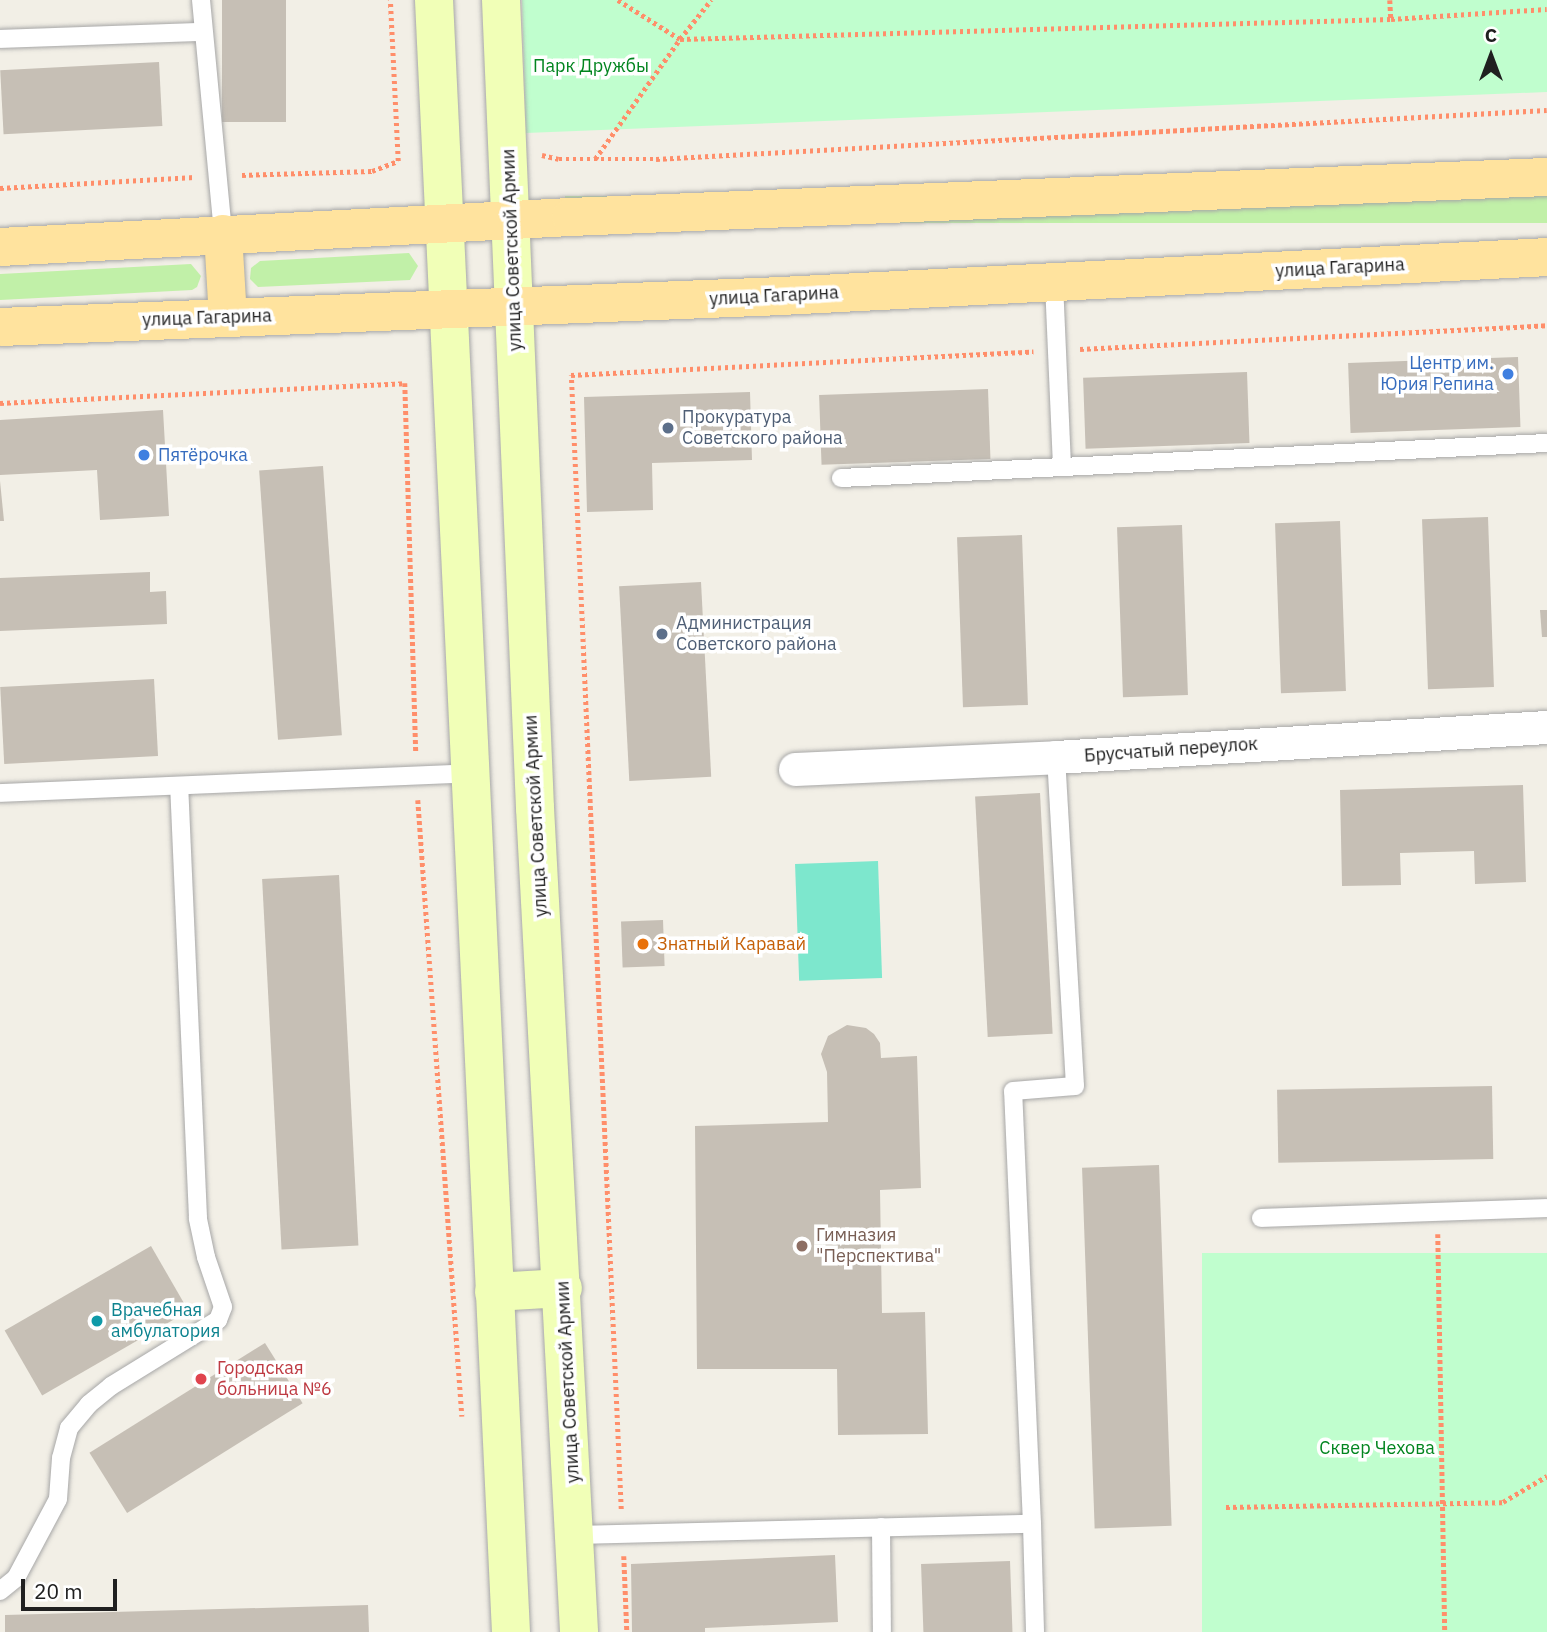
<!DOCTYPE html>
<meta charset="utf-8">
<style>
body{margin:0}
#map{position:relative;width:1547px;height:1632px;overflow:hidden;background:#f2efe6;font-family:"IBM Plex Sans",sans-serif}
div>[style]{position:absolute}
.grass>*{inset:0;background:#c1f0a8;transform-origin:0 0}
.park>*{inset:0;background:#c0fece;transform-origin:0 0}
.pitch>*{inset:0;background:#7de7cd;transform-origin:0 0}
.building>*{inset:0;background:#c6bfb5;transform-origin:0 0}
.path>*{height:4.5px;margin-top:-2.25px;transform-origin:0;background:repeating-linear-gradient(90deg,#ff8e6a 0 3.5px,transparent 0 7px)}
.roads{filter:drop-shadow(0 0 2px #a7a7a7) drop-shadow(0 0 2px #a7a7a7)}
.service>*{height:18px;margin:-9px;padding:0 9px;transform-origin:9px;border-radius:9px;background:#fff}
.minor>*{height:33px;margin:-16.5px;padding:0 16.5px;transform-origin:16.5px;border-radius:16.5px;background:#fff}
.secondary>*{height:38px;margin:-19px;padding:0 19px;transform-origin:19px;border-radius:19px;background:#f1ffb7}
.primary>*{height:38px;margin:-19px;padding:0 19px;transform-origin:19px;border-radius:19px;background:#ffe39e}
.dots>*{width:19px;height:19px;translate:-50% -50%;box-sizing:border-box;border:4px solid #fff;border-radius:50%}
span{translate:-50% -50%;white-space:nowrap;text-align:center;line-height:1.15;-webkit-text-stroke:7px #fff;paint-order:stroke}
.park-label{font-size:18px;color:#02851f}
.street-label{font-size:18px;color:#202020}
.shop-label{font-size:18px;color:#366cbe}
.right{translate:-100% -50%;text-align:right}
.left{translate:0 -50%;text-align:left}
.service-label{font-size:18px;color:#4e5e75}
.food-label{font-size:18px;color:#c56008}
.education-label{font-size:18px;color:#785e54}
.culture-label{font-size:18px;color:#0d838f}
.health-label{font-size:18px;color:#be3a42}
.north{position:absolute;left:1456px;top:21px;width:70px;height:70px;-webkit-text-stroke:5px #fff;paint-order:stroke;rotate:0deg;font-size:19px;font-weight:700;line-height:28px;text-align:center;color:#202020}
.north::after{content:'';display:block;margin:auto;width:24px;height:32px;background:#202020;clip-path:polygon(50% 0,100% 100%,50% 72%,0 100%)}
.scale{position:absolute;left:21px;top:1579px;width:96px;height:32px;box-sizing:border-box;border:4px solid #202020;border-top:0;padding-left:9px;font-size:21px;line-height:24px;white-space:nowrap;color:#202020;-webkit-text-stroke:5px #fff;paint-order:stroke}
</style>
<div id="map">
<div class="grass">
<div style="left:1547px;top:196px;width:27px;height:982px;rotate:90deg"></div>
<div style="clip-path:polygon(409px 253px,418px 266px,410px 280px,258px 287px,250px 279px,251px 268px,260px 261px)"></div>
<div style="clip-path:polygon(191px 264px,201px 276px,197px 287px,192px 290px,0 300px,0 274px)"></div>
</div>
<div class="park">
<div style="clip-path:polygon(522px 0,1547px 0,1547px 92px,526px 133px)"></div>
<div style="left:1547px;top:1253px;width:379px;height:345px;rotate:90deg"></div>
</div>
<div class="pitch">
<div style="left:878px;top:861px;width:117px;height:83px;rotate:88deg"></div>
</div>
<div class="building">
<div style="left:222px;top:0;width:64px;height:122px"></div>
<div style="left:159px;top:62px;width:64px;height:159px;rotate:87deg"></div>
<div style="left:1518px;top:357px;width:70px;height:170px;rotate:88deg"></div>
<div style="left:1247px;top:372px;width:71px;height:164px;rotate:88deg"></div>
<div style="left:988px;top:389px;width:70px;height:169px;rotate:88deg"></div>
<div style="clip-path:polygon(750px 392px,752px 460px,652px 463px,653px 510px,587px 512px,584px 397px)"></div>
<div style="clip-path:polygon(163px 410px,169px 516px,100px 520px,97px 470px,0 475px,0 420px)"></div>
<div style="left:323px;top:466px;width:270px;height:64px;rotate:86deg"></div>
<div style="clip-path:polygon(0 481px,4px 521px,0 521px)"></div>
<div style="left:1488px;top:517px;width:170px;height:66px;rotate:88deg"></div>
<div style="left:1340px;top:521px;width:170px;height:65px;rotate:88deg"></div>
<div style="left:1182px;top:525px;width:170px;height:65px;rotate:88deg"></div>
<div style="left:1022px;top:535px;width:170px;height:65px;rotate:88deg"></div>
<div style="clip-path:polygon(150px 572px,150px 592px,166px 591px,167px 624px,0 631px,0 578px)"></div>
<div style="left:701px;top:582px;width:195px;height:82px;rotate:87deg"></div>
<div style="clip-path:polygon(1540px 610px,1547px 610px,1547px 637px,1542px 637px)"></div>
<div style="left:154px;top:679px;width:77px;height:154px;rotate:87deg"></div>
<div style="clip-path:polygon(1523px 785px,1526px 882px,1475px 884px,1474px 851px,1400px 853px,1401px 885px,1342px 886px,1340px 790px)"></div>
<div style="left:1040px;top:793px;width:241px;height:65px;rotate:87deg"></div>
<div style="left:339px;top:875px;width:371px;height:77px;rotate:87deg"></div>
<div style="left:663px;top:920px;width:46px;height:42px;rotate:88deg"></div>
<div style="clip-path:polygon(847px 1025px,866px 1028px,874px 1034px,880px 1043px,881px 1058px,917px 1056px,921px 1188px,880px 1190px,882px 1313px,925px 1312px,928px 1434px,838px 1435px,837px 1369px,697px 1369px,695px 1126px,828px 1122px,827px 1072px,821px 1054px,828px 1036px)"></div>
<div style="left:1492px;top:1086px;width:73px;height:215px;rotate:89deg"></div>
<div style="left:1159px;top:1165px;width:361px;height:77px;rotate:88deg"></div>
<div style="left:151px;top:1246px;width:75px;height:169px;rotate:60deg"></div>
<div style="left:265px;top:1343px;width:71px;height:207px;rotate:58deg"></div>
<div style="clip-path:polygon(835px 1555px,838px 1622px,705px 1628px,705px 1632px,632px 1632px,631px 1564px)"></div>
<div style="left:1010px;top:1561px;width:71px;height:89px;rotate:88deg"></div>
<div style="clip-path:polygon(368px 1605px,369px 1632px,5px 1632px,5px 1615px)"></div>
</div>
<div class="path">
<div style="left:618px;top:0;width:73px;rotate:32.2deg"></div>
<div style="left:680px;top:39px;width:50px;rotate:-51.5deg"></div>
<div style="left:1390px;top:0;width:19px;rotate:87deg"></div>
<div style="left:542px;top:155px;width:17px;rotate:13deg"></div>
<div style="left:559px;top:159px;width:97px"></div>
<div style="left:656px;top:159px;width:892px;rotate:-3.15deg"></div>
<div style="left:595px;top:159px;width:147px;rotate:-54.7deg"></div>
<div style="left:680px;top:39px;width:711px;rotate:-1.61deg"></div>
<div style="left:1391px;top:19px;width:156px;rotate:-3.7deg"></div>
<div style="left:242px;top:175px;width:130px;rotate:-1.8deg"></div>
<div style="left:372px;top:171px;width:28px;rotate:-21deg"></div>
<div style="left:398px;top:161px;width:161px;rotate:-92.8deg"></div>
<div style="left:0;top:188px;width:195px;rotate:-3.2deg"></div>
<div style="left:1080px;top:349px;width:468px;rotate:-2.9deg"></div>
<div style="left:0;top:403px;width:405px;rotate:-2.8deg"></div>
<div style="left:405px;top:383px;width:370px;rotate:88.3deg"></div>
<div style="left:418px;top:800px;width:618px;rotate:85.91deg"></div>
<div style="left:1438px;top:1234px;width:398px;rotate:89deg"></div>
<div style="left:1226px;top:1507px;width:277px;rotate:-1deg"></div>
<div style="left:1503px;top:1502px;width:51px;rotate:-30.6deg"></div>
<div style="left:621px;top:1509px;width:1135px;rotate:-92.52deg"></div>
<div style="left:571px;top:375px;width:463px;rotate:-2.9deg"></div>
<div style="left:624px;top:1556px;width:76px;rotate:87.7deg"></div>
</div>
<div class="roads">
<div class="service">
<div style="left:201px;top:0;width:235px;rotate:84.6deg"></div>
<div style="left:0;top:39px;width:203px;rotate:-2deg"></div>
<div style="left:1054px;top:283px;width:182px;rotate:87.5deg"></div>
<div style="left:841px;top:478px;width:707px;rotate:-2.84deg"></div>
<div style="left:0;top:793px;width:468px;rotate:-2.4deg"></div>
<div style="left:1261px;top:1218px;width:286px;rotate:-2deg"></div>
<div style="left:1032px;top:1524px;width:433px;rotate:-92.5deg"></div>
<div style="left:1013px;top:1091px;width:62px;rotate:-4.6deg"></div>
<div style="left:1075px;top:1086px;width:330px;rotate:-93.3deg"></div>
<div style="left:881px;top:1527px;width:105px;rotate:89.5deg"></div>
<div style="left:575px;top:1535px;width:457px;rotate:-1.4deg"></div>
<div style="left:1032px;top:1524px;width:108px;rotate:88.4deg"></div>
<div style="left:0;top:1591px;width:21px;rotate:-39deg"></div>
<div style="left:16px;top:1578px;width:89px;rotate:-62deg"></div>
<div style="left:58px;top:1499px;width:41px;rotate:-85.8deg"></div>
<div style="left:61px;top:1458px;width:31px;rotate:-75deg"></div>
<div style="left:69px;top:1428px;width:31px;rotate:-50deg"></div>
<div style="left:89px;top:1404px;width:28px;rotate:-39deg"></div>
<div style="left:111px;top:1386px;width:126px;rotate:-31.7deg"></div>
<div style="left:218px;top:1320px;width:14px;rotate:-69deg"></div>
<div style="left:223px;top:1307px;width:53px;rotate:-108.8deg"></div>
<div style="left:206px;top:1257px;width:40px;rotate:-102deg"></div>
<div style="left:198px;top:1218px;width:432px;rotate:-92.5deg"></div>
</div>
<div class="minor">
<div style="left:795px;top:769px;width:261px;rotate:-2.6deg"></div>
<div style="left:1056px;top:757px;width:492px;rotate:-3.5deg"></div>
</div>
<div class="secondary">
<div style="left:434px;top:0;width:1634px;rotate:87.3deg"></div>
<div style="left:501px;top:0;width:809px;rotate:87.59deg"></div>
<div style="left:535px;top:808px;width:825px;rotate:86.94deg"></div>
<div style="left:494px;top:1292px;width:69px;rotate:-3.3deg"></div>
</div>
<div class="primary">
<div style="left:223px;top:234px;width:83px;rotate:86.6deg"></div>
<div style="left:0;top:247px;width:572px;rotate:-3.01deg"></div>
<div style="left:571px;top:217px;width:977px;rotate:-2.35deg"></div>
<div style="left:0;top:327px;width:782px;rotate:-2.27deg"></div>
<div style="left:781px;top:296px;width:767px;rotate:-2.91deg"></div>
</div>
</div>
<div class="dots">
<div style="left:1508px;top:374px;background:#3f7fe0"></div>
<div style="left:668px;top:428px;background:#5c6f8a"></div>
<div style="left:144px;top:455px;background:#3f7fe0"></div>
<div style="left:662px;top:634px;background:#5c6f8a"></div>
<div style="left:643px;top:944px;background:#e8710a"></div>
<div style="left:802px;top:1246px;background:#8d6e63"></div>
<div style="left:97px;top:1321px;background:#0f9aa8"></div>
<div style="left:201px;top:1379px;background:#e0444e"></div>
</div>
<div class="park-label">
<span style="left:591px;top:66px">Парк Дружбы</span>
<span style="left:1377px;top:1448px">Сквер Чехова</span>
</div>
<div class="street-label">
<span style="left:512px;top:250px;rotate:-92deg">улица Советской Армии</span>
<span style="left:1340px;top:268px;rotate:-3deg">улица Гагарина</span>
<span style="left:774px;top:296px;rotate:-3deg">улица Гагарина</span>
<span style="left:207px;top:318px;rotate:-2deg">улица Гагарина</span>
<span style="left:1171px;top:750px;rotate:-4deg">Брусчатый переулок</span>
<span style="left:536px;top:816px;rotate:-93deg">улица Советской Армии</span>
<span style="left:568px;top:1382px;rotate:-93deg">улица Советской Армии</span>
</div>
<div class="shop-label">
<span class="right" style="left:1494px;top:374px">Центр им.<br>Юрия Репина</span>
<span class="left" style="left:158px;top:455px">Пятёрочка</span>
</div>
<div class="service-label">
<span class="left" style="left:682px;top:428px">Прокуратура<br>Советского района</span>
<span class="left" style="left:676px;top:634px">Администрация<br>Советского района</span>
</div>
<div class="food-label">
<span class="left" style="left:657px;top:944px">Знатный Каравай</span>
</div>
<div class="education-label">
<span class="left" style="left:816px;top:1246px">Гимназия<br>"Перспектива"</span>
</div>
<div class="culture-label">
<span class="left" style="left:111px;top:1321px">Врачебная<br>амбулатория</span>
</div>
<div class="health-label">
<span class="left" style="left:217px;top:1379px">Городская<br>больница №6</span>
</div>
<div class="north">С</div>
<div class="scale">20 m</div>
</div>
